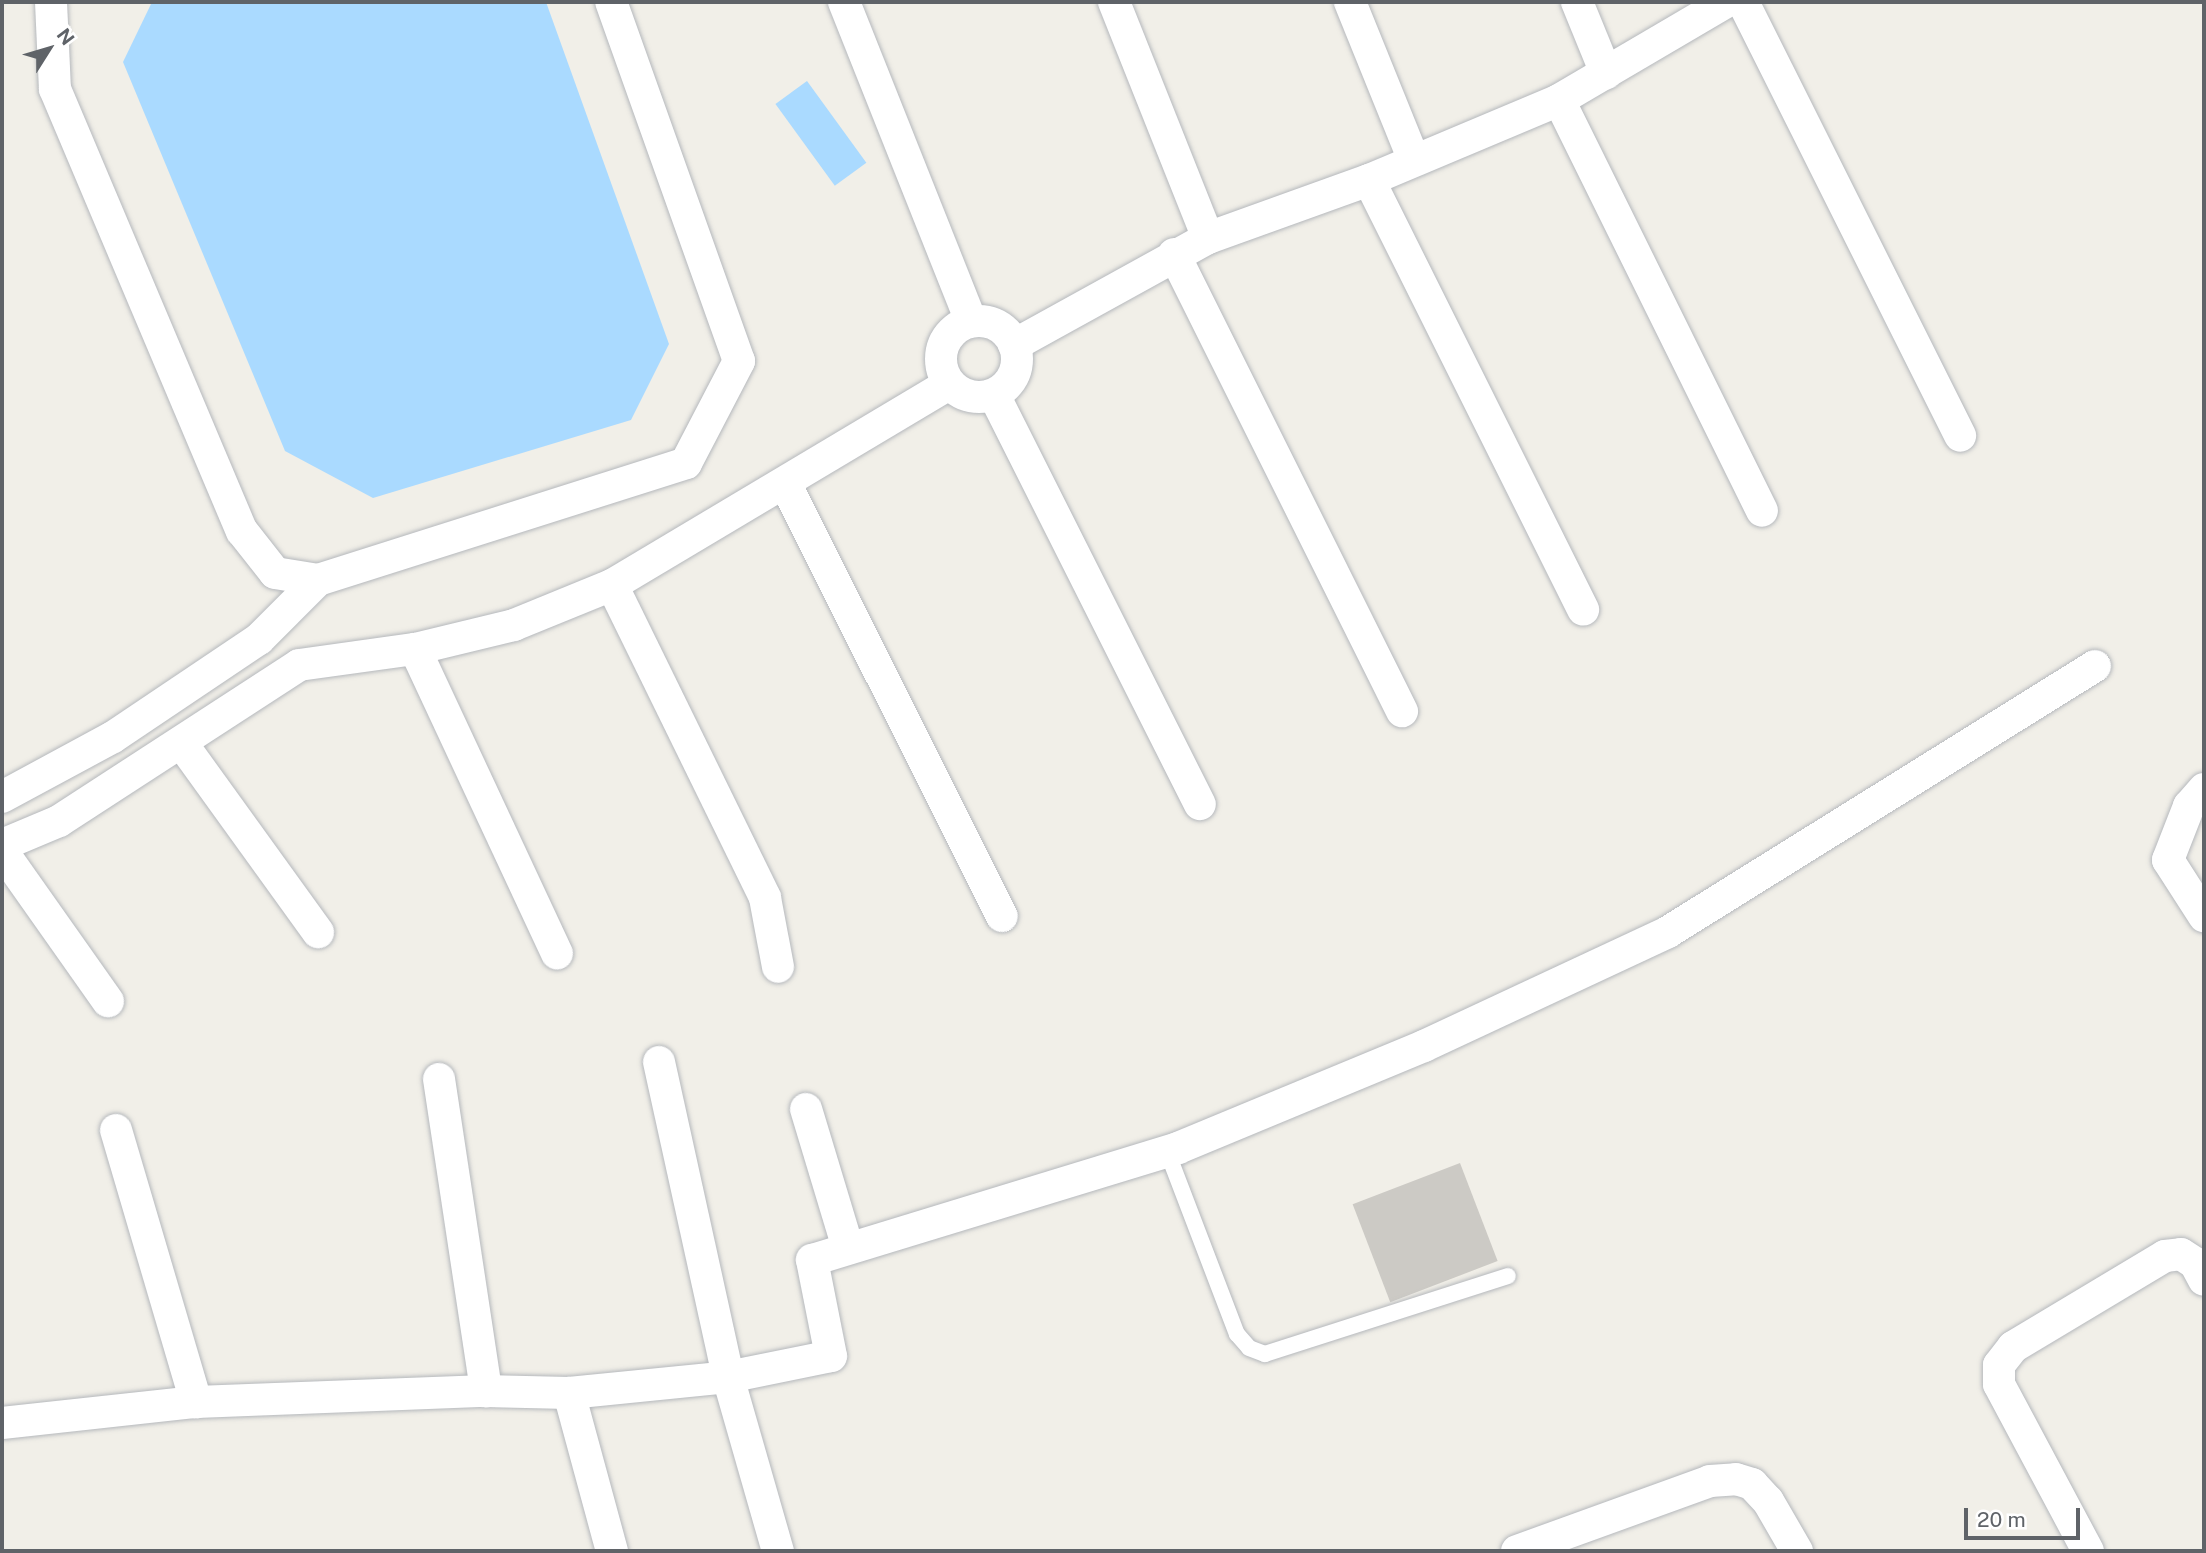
<!DOCTYPE html>
<style>
body{margin:0}
#map{position:relative;width:2206px;height:1553px;overflow:hidden;background:#f1efe8;font-family:"Public Sans",sans-serif}
div>[style]{position:absolute}
.water>*{inset:0;background:#aadaff;transform-origin:0 0}
.building>*{inset:0;background:#cccac5;transform-origin:0 0}
.roads{filter:drop-shadow(0 0 2px #b5b8bc) drop-shadow(0 0 2px #b5b8bc)}
.lane>*{height:16px;margin:-8px;padding:0 8px;transform-origin:8px;border-radius:8px;background:#fff}
.street>*{height:32px;margin:-16px;padding:0 16px;transform-origin:16px;border-radius:16px;background:#fff}
.street>.ring{margin:-16px;padding:0;box-sizing:content-box;background:none;border:32px solid #fff;border-radius:50%}
span{translate:-50% -50%;white-space:nowrap;text-align:center;line-height:1.15;-webkit-text-stroke:5px #fff;paint-order:stroke}
.frame{position:absolute;inset:0;border:4px solid #5f6368;pointer-events:none}
.north{position:absolute;left:14px;top:14px;width:70px;height:70px;-webkit-text-stroke:5px #fff;paint-order:stroke;rotate:53deg;font-size:19px;font-weight:700;line-height:28px;text-align:center;color:#5f6368}
.north::after{content:'';display:block;margin:auto;width:24px;height:32px;background:#5f6368;clip-path:polygon(50% 0,100% 100%,50% 72%,0 100%)}
.scale{position:absolute;left:1964px;top:1508px;width:116px;height:32px;box-sizing:border-box;border:4px solid #5f6368;border-top:0;padding-left:9px;font-size:21px;line-height:24px;white-space:nowrap;color:#5f6368;-webkit-text-stroke:5px #fff;paint-order:stroke}
</style>
<div id="map">
<div class="water">
<div style="clip-path:polygon(152px 2px,546px 2px,669px 344px,631px 420px,373px 498px,285px 451px,123px 62px)"></div>
<div style="left:807px;top:81px;width:101px;height:39px;rotate:54deg"></div>
</div>
<div class="building">
<div style="left:1460px;top:1163px;width:105px;height:115px;rotate:69deg"></div>
</div>
<div class="roads">
<div class="lane">
<div style="left:1167px;top:1151px;width:196px;rotate:69.1deg"></div>
<div style="left:1237px;top:1334px;width:18px;rotate:49deg"></div>
<div style="left:1249px;top:1348px;width:17px;rotate:21deg"></div>
<div style="left:1265px;top:1354px;width:255px;rotate:-17.8deg"></div>
</div>
<div class="street">
<div style="left:51px;top:2px;width:87px;rotate:87.4deg"></div>
<div style="left:55px;top:89px;width:480px;rotate:67.1deg"></div>
<div style="left:242px;top:531px;width:53px;rotate:51.8deg"></div>
<div style="left:275px;top:573px;width:44px;rotate:9.2deg"></div>
<div style="left:318px;top:580px;width:386px;rotate:-17.6deg"></div>
<div style="left:686px;top:463px;width:115px;rotate:-62.5deg"></div>
<div style="left:739px;top:361px;width:381px;rotate:-109.6deg"></div>
<div style="left:844px;top:2px;width:343px;rotate:68.3deg"></div>
<div style="left:1114px;top:2px;width:254px;rotate:68.3deg"></div>
<div style="left:1350px;top:2px;width:168px;rotate:68deg"></div>
<div style="left:1577px;top:2px;width:77px;rotate:67.8deg"></div>
<div style="left:1743px;top:2px;width:485px;rotate:63.4deg"></div>
<div style="left:1559px;top:100px;width:458px;rotate:63.7deg"></div>
<div style="left:1369px;top:180px;width:480px;rotate:63.5deg"></div>
<div style="left:1174px;top:254px;width:511px;rotate:63.49deg"></div>
<div class="ring" style="left:941px;top:321px;width:44px;height:44px"></div>
<div style="left:1014px;top:345px;width:222px;rotate:-28.9deg"></div>
<div style="left:1208px;top:238px;width:171px;rotate:-19.8deg"></div>
<div style="left:1369px;top:180px;width:206px;rotate:-22.8deg"></div>
<div style="left:1559px;top:100px;width:194px;rotate:-30.4deg"></div>
<div style="left:994px;top:395px;width:458px;rotate:63.3deg"></div>
<div style="left:786px;top:485px;width:482px;rotate:63.4deg"></div>
<div style="left:612px;top:585px;width:348px;rotate:63.9deg"></div>
<div style="left:765px;top:898px;width:70px;rotate:79.3deg"></div>
<div style="left:415px;top:649px;width:336px;rotate:65deg"></div>
<div style="left:183px;top:745px;width:231px;rotate:54.2deg"></div>
<div style="left:2204px;top:789px;width:23px;rotate:131deg"></div>
<div style="left:2189px;top:806px;width:58px;rotate:111.3deg"></div>
<div style="left:2168px;top:860px;width:67px;rotate:57.3deg"></div>
<div style="left:2px;top:797px;width:126px;rotate:-28.4deg"></div>
<div style="left:113px;top:737px;width:176px;rotate:-33.9deg"></div>
<div style="left:259px;top:639px;width:83px;rotate:-45deg"></div>
<div style="left:2px;top:845px;width:62px;rotate:-22.8deg"></div>
<div style="left:59px;top:821px;width:286px;rotate:-33deg"></div>
<div style="left:299px;top:665px;width:117px;rotate:-7.9deg"></div>
<div style="left:415px;top:649px;width:102px;rotate:-13.6deg"></div>
<div style="left:514px;top:625px;width:106px;rotate:-22.2deg"></div>
<div style="left:612px;top:585px;width:392px;rotate:-30.8deg"></div>
<div style="left:2px;top:851px;width:184px;rotate:54.8deg"></div>
<div style="left:659px;top:1062px;width:322px;rotate:77.6deg"></div>
<div style="left:728px;top:1377px;width:181px;rotate:74deg"></div>
<div style="left:439px;top:1079px;width:316px;rotate:81.4deg"></div>
<div style="left:806px;top:1109px;width:145px;rotate:73.2deg"></div>
<div style="left:116px;top:1130px;width:284px;rotate:73.6deg"></div>
<div style="left:569px;top:1393px;width:164px;rotate:74.8deg"></div>
<div style="left:2px;top:1423px;width:195px;rotate:-6.2deg"></div>
<div style="left:196px;top:1402px;width:290px;rotate:-2.2deg"></div>
<div style="left:486px;top:1391px;width:83px;rotate:1.4deg"></div>
<div style="left:569px;top:1393px;width:160px;rotate:-5.7deg"></div>
<div style="left:728px;top:1377px;width:105px;rotate:-11.5deg"></div>
<div style="left:831px;top:1356px;width:98px;rotate:-101.2deg"></div>
<div style="left:812px;top:1260px;width:383px;rotate:-17deg"></div>
<div style="left:1178px;top:1148px;width:266px;rotate:-22.5deg"></div>
<div style="left:1424px;top:1046px;width:269px;rotate:-25deg"></div>
<div style="left:1668px;top:932px;width:503px;rotate:-31.92deg"></div>
<div style="left:1517px;top:1551px;width:205px;rotate:-19.9deg"></div>
<div style="left:1710px;top:1481px;width:26px;rotate:-4deg"></div>
<div style="left:1736px;top:1479px;width:17px;rotate:17deg"></div>
<div style="left:1752px;top:1484px;width:23px;rotate:47deg"></div>
<div style="left:1768px;top:1501px;width:58px;rotate:59.9deg"></div>
<div style="left:2088px;top:1551px;width:189px;rotate:-118.1deg"></div>
<div style="left:1999px;top:1384px;width:19px;rotate:-90deg"></div>
<div style="left:1999px;top:1365px;width:23px;rotate:-52deg"></div>
<div style="left:2013px;top:1347px;width:177px;rotate:-30.9deg"></div>
<div style="left:2165px;top:1256px;width:16px;rotate:-7deg"></div>
<div style="left:2181px;top:1254px;width:17px;rotate:33deg"></div>
<div style="left:2195px;top:1263px;width:19px;rotate:62deg"></div>
</div>
</div>
<div class="frame"></div>
<div class="north">N</div>
<div class="scale">20 m</div>
</div>
